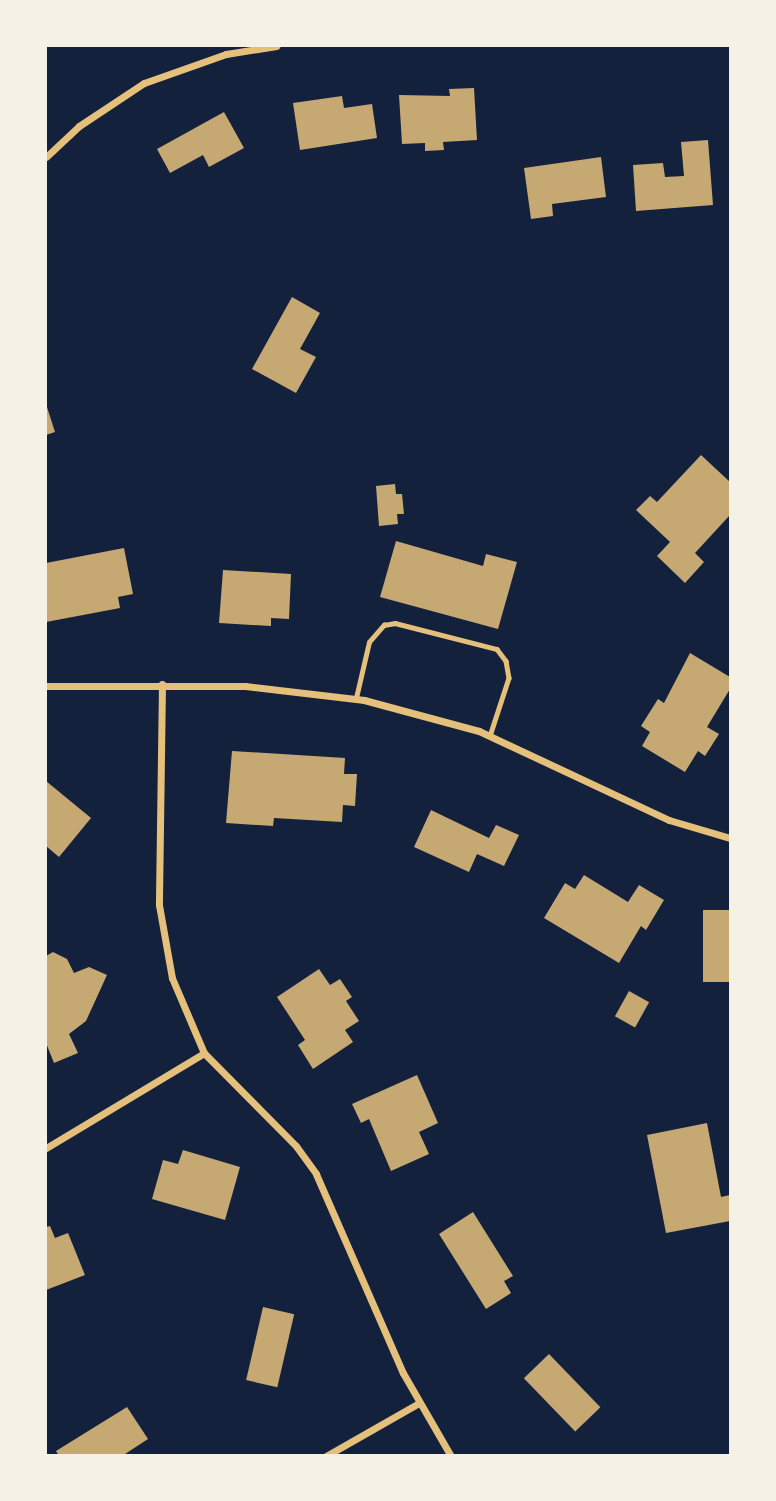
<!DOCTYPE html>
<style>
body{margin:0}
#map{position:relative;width:776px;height:1501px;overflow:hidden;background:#14213d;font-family:Arial,sans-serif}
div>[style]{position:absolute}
.building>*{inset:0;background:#c6a872;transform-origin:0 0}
.service>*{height:4.5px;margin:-2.25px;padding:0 2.25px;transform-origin:2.25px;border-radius:2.25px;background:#e5c07b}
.minor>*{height:7px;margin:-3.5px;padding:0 3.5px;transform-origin:3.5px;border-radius:3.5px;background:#e5c07b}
span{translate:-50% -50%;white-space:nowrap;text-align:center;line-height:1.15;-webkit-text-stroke:5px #f6f1e7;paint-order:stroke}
.frame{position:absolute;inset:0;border:47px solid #f6f1e7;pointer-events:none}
</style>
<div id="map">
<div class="building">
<div style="clip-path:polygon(474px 88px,477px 140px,443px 142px,444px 150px,425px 151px,425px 143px,402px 144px,399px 95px,450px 96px,449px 89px)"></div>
<div style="clip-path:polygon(342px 96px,344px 108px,372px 104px,377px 138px,300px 150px,293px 103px)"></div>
<div style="clip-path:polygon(224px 112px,244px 148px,209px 167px,203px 155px,170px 173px,157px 149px)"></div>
<div style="clip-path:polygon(708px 140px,713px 205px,636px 211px,633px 165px,663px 163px,665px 177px,684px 176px,681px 142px)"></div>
<div style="clip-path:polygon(601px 157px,606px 197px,552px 204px,553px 216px,531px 219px,524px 168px)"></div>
<div style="clip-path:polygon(292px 297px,320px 313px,300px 349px,316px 357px,296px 393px,252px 369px)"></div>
<div style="clip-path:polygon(46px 404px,55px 432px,46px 435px)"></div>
<div style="clip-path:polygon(701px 455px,730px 482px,730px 515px,695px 553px,704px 562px,685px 583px,657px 556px,670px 542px,636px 510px,650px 496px,657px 502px)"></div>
<div style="clip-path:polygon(395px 484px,396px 494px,402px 494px,404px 514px,397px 514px,398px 524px,379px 526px,376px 486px)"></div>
<div style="clip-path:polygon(396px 541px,483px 566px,486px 554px,517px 562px,498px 629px,380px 597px)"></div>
<div style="clip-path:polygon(124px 548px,133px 594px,118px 597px,120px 608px,46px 622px,46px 563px)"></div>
<div style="clip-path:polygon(223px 570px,291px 574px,289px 619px,271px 618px,271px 626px,219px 623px)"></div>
<div style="clip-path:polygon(690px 653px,730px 677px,730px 689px,707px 727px,719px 734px,705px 756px,698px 751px,685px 772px,642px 746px,650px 732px,641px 726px,658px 699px,664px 703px)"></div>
<div style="clip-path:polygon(232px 751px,345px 758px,344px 774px,357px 774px,355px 806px,343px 805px,342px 822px,274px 818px,273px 826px,226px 823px)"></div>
<div style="clip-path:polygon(46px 781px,91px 818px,59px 857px,46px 846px)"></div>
<div style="clip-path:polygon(431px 810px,489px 838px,496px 825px,519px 835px,504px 866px,477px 854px,469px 872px,414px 847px)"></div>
<div style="clip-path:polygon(584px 875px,628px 902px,639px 885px,664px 900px,646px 930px,641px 926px,619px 963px,544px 918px,565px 883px,575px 889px)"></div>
<div style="left:730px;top:910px;width:72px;height:27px;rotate:90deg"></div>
<div style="clip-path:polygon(53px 952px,67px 959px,74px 973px,89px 967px,107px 975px,86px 1021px,69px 1034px,78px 1053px,54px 1063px,46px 1043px,46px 956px)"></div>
<div style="clip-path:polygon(319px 969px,330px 985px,340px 979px,352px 997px,346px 1001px,359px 1021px,345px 1030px,353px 1042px,313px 1069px,298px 1045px,305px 1040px,277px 997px)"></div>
<div style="left:629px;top:991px;width:23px;height:29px;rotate:29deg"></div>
<div style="clip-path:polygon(417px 1075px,438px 1123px,419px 1132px,429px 1154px,391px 1171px,369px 1119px,361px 1123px,352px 1104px)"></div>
<div style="clip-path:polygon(707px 1123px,721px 1197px,730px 1195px,730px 1221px,666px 1233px,647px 1135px)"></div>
<div style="clip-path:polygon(183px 1150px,240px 1167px,225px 1220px,152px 1199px,163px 1160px,178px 1164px)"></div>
<div style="clip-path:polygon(473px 1212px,513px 1276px,504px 1281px,511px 1293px,486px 1309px,439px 1234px)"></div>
<div style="clip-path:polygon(50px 1226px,55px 1238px,68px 1233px,85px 1275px,46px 1290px,46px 1227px)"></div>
<div style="left:263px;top:1307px;width:32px;height:75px;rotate:13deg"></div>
<div style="left:549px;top:1354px;width:74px;height:35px;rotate:46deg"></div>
<div style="clip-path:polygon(127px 1407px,148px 1439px,122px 1456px,59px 1456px,56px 1451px)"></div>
</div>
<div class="service">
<div style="left:356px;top:698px;width:57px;rotate:-76.9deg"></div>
<div style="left:369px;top:642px;width:23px;rotate:-49deg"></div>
<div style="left:384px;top:625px;width:11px;rotate:-10deg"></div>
<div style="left:395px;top:623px;width:105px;rotate:14.3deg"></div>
<div style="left:497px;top:649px;width:15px;rotate:53deg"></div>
<div style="left:506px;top:661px;width:17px;rotate:80deg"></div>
<div style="left:509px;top:678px;width:61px;rotate:108.1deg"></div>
</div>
<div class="minor">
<div style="left:46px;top:157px;width:45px;rotate:-43.2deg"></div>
<div style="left:79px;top:126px;width:78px;rotate:-33.5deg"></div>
<div style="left:144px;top:83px;width:87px;rotate:-19.5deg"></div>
<div style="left:226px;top:54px;width:51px;rotate:-9.1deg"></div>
<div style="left:162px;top:684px;width:221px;rotate:90.8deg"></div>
<div style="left:159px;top:905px;width:74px;rotate:79.9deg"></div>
<div style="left:172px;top:978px;width:82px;rotate:66.9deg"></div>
<div style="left:204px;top:1053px;width:131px;rotate:45.3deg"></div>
<div style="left:296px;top:1146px;width:34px;rotate:54deg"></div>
<div style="left:316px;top:1174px;width:217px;rotate:66.4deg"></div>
<div style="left:403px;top:1373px;width:96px;rotate:60deg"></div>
<div style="left:46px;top:686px;width:199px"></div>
<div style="left:245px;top:686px;width:120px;rotate:6.7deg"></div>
<div style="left:364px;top:700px;width:119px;rotate:15.1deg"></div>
<div style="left:479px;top:731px;width:210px;rotate:25.1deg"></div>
<div style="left:669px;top:820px;width:64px;rotate:16.4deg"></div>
<div style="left:46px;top:1148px;width:184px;rotate:-31deg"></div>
<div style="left:326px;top:1456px;width:107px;rotate:-29.7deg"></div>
</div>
<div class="frame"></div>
</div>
